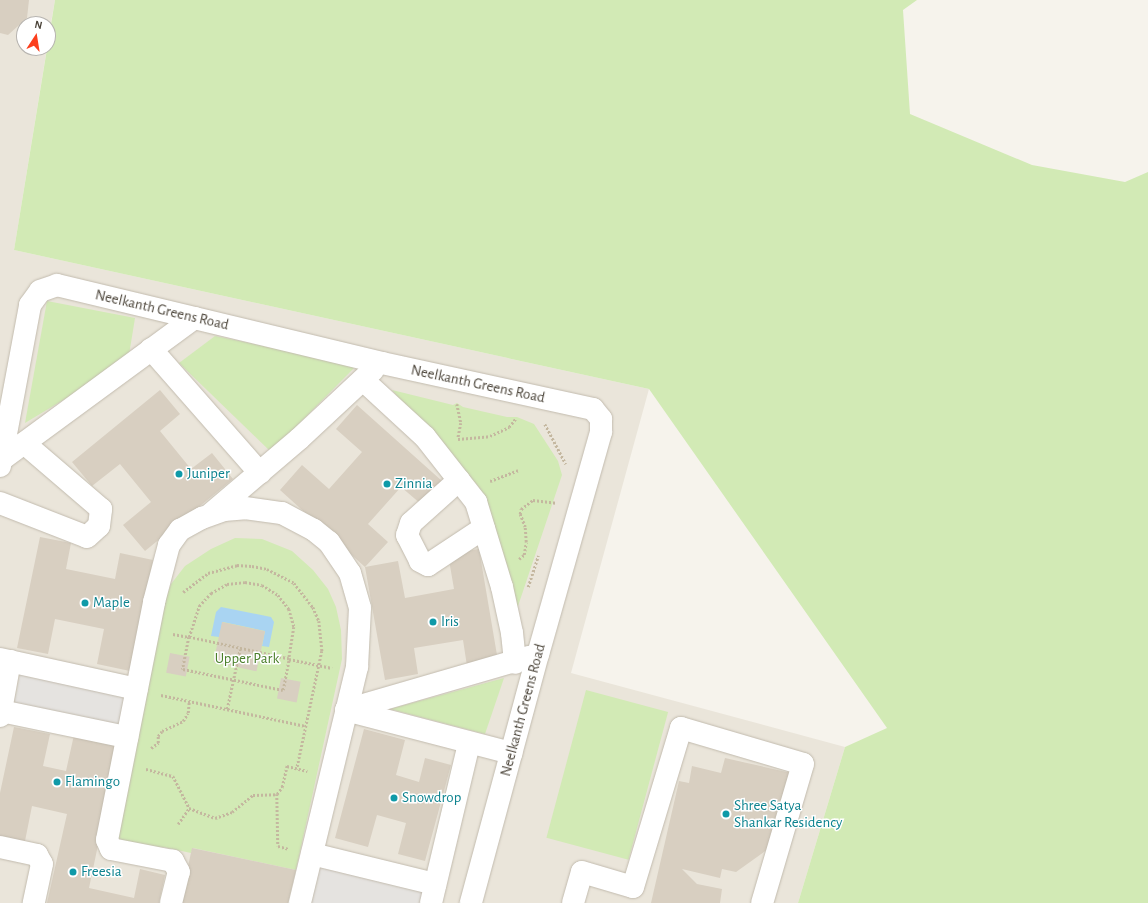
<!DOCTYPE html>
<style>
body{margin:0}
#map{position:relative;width:1148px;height:903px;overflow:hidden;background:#f6f3ec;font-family:"Alegreya Sans",sans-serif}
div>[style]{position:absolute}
.residential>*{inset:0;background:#eae5da}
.green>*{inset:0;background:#d2eab5;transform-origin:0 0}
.parking>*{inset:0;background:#e5e3e0;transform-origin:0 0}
.water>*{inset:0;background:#a9d4f2}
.building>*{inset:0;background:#d8cfc1;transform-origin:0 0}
.path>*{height:2.5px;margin-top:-1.25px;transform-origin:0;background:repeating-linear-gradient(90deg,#c4b79f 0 2px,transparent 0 4px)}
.roads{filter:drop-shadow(0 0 1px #c2bbae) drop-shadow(0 0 1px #c2bbae)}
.minor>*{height:22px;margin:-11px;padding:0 11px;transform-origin:11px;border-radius:11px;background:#fff}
.dots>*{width:11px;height:11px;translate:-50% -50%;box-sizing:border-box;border:2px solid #fff;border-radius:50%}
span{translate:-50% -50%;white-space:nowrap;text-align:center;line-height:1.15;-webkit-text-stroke:3px #fff;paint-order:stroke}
.street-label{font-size:15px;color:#4b4439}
.culture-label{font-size:15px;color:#0d838f}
.left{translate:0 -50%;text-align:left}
.park-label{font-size:15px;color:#4a7f2a}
.north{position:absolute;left:16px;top:16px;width:40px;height:40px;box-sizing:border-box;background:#fff;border:1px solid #b7b4b0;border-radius:50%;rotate:12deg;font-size:11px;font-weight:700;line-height:16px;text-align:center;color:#4b4439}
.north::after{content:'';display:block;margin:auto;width:14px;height:18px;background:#fc3f1d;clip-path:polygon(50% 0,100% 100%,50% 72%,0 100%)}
</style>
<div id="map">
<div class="residential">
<div style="clip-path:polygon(0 0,55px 0,48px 40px,48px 24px,24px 24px,24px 48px,47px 48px,14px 250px,649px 389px,571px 673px,845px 747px,798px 903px,0 903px)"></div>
</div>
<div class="green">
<div style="clip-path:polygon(55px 0,917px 0,903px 10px,910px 114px,1032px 165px,1125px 182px,1148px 172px,1148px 903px,798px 903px,845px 747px,887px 728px,649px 389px,14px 250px)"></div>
<div style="clip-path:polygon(47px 301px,135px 318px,128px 361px,25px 423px)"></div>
<div style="clip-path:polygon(215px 336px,357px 365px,271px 452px,179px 363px)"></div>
<div style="clip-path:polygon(392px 390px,453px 405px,457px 403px,463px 407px,507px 417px,517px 417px,534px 424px,558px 461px,562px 475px,515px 615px,478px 486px,441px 449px)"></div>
<div style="clip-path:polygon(235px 538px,262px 539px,292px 551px,313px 570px,328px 589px,336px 607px,341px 630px,342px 659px,296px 870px,193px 848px,191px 853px,163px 847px,162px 851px,112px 843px,158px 620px,171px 584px,185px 566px,211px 549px)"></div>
<div style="clip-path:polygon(504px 678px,485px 734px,390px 709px)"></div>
<div style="left:586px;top:690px;width:85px;height:153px;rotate:15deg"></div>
</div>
<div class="parking">
<div style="left:21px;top:670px;width:110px;height:38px;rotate:12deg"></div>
<div style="clip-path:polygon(318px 866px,425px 890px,422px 903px,309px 903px)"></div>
</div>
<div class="water">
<div style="clip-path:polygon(221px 607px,271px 617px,274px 622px,269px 647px,262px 646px,265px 631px,223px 622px,219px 637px,211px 636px,216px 612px)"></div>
</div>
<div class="building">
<div style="clip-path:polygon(0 0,29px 0,27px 18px,8px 35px,0 33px)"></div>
<div style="clip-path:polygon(160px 390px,180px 414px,160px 431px,191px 469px,212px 453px,233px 479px,145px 551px,123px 525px,151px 502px,120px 464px,92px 486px,72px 462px)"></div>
<div style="clip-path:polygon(357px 405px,442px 481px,421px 504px,401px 487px,368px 524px,388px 542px,365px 567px,398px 561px,405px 598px,454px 589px,448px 554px,479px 549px,498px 661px,467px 666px,463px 640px,414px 648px,418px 674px,385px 680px,365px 567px,280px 490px,302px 465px,329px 489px,362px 452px,336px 429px)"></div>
<div style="clip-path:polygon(40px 537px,71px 543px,66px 569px,115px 579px,120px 553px,153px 560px,130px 671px,97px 664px,104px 629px,55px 619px,48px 654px,17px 648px)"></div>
<div style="left:222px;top:622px;width:44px;height:41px;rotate:12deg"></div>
<div style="left:170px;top:653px;width:20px;height:20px;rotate:11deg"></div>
<div style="left:281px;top:678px;width:20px;height:21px;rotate:11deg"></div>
<div style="clip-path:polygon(14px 727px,50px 734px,43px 766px,66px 771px,74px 735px,119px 745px,89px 888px,134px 898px,140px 869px,165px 875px,159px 903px,47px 903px,67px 814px,32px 806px,24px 846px,0 841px,0 793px)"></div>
<div style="clip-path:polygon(364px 729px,405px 740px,396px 775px,419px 782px,425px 758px,451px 765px,425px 861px,398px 854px,406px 823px,377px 815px,368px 847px,335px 838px)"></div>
<div style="clip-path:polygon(725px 758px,791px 773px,775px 844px,736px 872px,722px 869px,720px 878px,682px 869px,697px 884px,722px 889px,720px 903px,651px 903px,679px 781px,689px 783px,692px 766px,721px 773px)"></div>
<div style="clip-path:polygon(192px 848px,296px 870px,288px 903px,180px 903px)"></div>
</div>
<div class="path">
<div style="left:457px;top:404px;width:19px;rotate:78deg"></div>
<div style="left:461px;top:423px;width:15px;rotate:101deg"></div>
<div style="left:545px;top:424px;width:45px;rotate:62.3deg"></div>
<div style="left:458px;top:439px;width:32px;rotate:-5deg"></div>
<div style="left:490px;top:436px;width:21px;rotate:-25deg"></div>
<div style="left:509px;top:427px;width:11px;rotate:-52deg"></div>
<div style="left:490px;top:481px;width:30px;rotate:-21deg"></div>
<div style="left:519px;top:559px;width:6px;rotate:-39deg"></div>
<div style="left:524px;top:555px;width:13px;rotate:-81deg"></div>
<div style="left:526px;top:542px;width:15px;rotate:-94deg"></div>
<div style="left:525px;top:527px;width:14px;rotate:-111deg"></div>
<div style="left:520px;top:514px;width:5px;rotate:-79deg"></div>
<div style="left:521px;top:509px;width:15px;rotate:-37deg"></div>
<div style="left:533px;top:500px;width:23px;rotate:7deg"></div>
<div style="left:245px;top:582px;width:17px;rotate:10deg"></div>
<div style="left:262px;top:585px;width:19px;rotate:32deg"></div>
<div style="left:278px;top:595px;width:18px;rotate:52deg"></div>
<div style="left:289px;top:609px;width:19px;rotate:74deg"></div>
<div style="left:294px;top:627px;width:32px;rotate:99deg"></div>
<div style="left:289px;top:659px;width:102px;rotate:-167.6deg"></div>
<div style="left:189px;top:637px;width:33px;rotate:-72deg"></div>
<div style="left:199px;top:606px;width:18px;rotate:-47deg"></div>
<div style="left:211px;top:593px;width:18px;rotate:-29deg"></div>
<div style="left:227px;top:584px;width:18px;rotate:-6deg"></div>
<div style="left:528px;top:587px;width:33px;rotate:-72deg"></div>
<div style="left:183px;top:592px;width:31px;rotate:-37deg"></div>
<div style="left:208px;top:573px;width:30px;rotate:-15deg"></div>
<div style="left:237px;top:565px;width:15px;rotate:4deg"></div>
<div style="left:252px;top:566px;width:15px;rotate:11deg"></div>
<div style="left:267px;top:569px;width:30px;rotate:27deg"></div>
<div style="left:294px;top:583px;width:31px;rotate:52deg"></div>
<div style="left:313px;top:607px;width:15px;rotate:67deg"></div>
<div style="left:319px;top:621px;width:30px;rotate:84deg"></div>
<div style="left:322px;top:651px;width:121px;rotate:102deg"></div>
<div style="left:173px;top:634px;width:16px;rotate:11deg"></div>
<div style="left:189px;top:637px;width:33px;rotate:101deg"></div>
<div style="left:183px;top:669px;width:102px;rotate:11.9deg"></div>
<div style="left:283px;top:690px;width:32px;rotate:-79deg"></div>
<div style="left:289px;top:659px;width:44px;rotate:11.8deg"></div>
<div style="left:161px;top:695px;width:148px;rotate:12.1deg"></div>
<div style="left:227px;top:709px;width:61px;rotate:-77.8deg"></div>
<div style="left:151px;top:748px;width:9px;rotate:-36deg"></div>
<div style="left:158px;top:743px;width:7px;rotate:-90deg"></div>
<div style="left:158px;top:736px;width:6px;rotate:-51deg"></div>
<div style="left:162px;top:731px;width:23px;rotate:-25deg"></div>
<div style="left:183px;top:721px;width:9px;rotate:-58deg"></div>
<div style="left:188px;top:713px;width:12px;rotate:-85deg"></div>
<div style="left:146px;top:769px;width:28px;rotate:15deg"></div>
<div style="left:173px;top:776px;width:36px;rotate:63deg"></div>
<div style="left:189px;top:808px;width:28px;rotate:21deg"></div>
<div style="left:215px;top:818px;width:18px;rotate:-19deg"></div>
<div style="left:232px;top:812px;width:27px;rotate:-39deg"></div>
<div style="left:253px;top:795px;width:24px;rotate:-2deg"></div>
<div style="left:277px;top:794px;width:9px;rotate:-54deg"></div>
<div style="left:282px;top:787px;width:22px;rotate:-77deg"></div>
<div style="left:287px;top:766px;width:21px;rotate:14deg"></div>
<div style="left:277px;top:794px;width:52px;rotate:88.9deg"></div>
<div style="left:278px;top:846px;width:11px;rotate:15deg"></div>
<div style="left:178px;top:824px;width:19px;rotate:-55deg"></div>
</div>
<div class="roads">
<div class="minor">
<div style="left:151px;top:349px;width:165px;rotate:48.7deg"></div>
<div style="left:363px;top:380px;width:84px;rotate:42.6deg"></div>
<div style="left:425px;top:437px;width:83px;rotate:51.9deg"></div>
<div style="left:476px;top:502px;width:89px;rotate:73deg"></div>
<div style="left:502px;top:587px;width:47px;rotate:77.7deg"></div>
<div style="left:512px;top:633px;width:30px;rotate:84deg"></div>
<div style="left:1px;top:460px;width:240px;rotate:-36.3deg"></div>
<div style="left:0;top:466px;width:164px;rotate:-79.4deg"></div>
<div style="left:30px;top:305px;width:17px;rotate:-54deg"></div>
<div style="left:40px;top:291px;width:18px;rotate:-19deg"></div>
<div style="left:57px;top:285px;width:334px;rotate:13.5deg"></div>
<div style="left:382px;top:363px;width:216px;rotate:12.3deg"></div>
<div style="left:593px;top:409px;width:13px;rotate:51deg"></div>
<div style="left:601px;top:419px;width:13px;rotate:90deg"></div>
<div style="left:601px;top:432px;width:231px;rotate:105.8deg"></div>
<div style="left:538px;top:654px;width:258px;rotate:105.1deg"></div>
<div style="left:459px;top:480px;width:64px;rotate:138.1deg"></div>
<div style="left:411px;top:523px;width:13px;rotate:108deg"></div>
<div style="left:407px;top:535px;width:29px;rotate:63deg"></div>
<div style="left:420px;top:561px;width:9px;rotate:27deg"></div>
<div style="left:428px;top:565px;width:67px;rotate:-33.5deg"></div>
<div style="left:0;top:503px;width:93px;rotate:21.3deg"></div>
<div style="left:87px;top:537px;width:16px;rotate:-43deg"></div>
<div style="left:99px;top:526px;width:17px;rotate:-83deg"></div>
<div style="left:101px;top:509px;width:101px;rotate:-139.4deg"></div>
<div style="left:212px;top:513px;width:114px;rotate:-40.4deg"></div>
<div style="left:299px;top:439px;width:101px;rotate:-43deg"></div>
<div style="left:0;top:659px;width:140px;rotate:12.4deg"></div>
<div style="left:346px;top:710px;width:191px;rotate:-16.2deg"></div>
<div style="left:346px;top:710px;width:171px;rotate:14.6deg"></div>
<div style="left:1px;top:711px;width:129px;rotate:11.7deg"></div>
<div style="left:0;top:716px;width:56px;rotate:-79.7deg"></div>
<div style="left:0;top:847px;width:38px;rotate:12deg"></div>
<div style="left:37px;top:855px;width:10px;rotate:61deg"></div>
<div style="left:42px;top:864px;width:40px;rotate:102deg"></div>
<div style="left:312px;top:854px;width:127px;rotate:13.7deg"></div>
<div style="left:171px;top:903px;width:32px;rotate:-76deg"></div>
<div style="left:179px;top:872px;width:13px;rotate:-119deg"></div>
<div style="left:173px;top:861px;width:63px;rotate:-169deg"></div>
<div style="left:111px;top:849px;width:10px;rotate:-114deg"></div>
<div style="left:107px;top:840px;width:243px;rotate:-78.8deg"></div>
<div style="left:154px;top:602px;width:59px;rotate:-75.3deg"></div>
<div style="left:169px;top:545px;width:19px;rotate:-54deg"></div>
<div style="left:180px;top:530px;width:25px;rotate:-29deg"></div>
<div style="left:202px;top:518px;width:23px;rotate:-20deg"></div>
<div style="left:224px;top:510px;width:21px;rotate:-5deg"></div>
<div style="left:245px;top:508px;width:37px;rotate:8deg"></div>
<div style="left:282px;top:513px;width:36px;rotate:28deg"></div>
<div style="left:314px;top:530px;width:19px;rotate:39deg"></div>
<div style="left:329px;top:542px;width:37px;rotate:56deg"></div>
<div style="left:350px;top:573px;width:36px;rotate:74deg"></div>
<div style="left:360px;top:608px;width:59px;rotate:92.9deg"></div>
<div style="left:357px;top:667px;width:243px;rotate:103.6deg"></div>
<div style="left:431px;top:903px;width:163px;rotate:-76.6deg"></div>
<div style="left:573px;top:903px;width:32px;rotate:-74deg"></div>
<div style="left:582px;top:872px;width:53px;rotate:16.4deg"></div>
<div style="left:633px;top:887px;width:166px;rotate:-73.2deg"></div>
<div style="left:681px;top:728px;width:127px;rotate:16.4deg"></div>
<div style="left:803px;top:764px;width:145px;rotate:106.4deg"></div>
</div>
</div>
<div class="dots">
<div style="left:179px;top:474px;background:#0f9aa8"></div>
<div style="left:387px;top:484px;background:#0f9aa8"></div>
<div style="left:85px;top:603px;background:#0f9aa8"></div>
<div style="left:433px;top:622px;background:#0f9aa8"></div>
<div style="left:57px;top:782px;background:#0f9aa8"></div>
<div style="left:394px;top:798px;background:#0f9aa8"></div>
<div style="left:726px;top:814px;background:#0f9aa8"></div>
<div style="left:73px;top:872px;background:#0f9aa8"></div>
</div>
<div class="street-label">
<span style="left:162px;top:310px;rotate:13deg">Neelkanth Greens Road</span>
<span style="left:478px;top:384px;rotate:12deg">Neelkanth Greens Road</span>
<span style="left:523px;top:710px;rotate:-75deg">Neelkanth Greens Road</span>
</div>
<div class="culture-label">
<span class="left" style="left:187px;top:474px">Juniper</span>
<span class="left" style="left:395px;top:484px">Zinnia</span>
<span class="left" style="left:93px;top:603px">Maple</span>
<span class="left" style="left:441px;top:622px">Iris</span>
<span class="left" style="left:65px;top:782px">Flamingo</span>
<span class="left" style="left:402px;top:798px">Snowdrop</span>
<span class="left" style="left:734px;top:814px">Shree Satya<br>Shankar Residency</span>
<span class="left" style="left:81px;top:872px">Freesia</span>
</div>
<div class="park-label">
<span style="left:247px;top:659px">Upper Park</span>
</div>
<div class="north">N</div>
</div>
